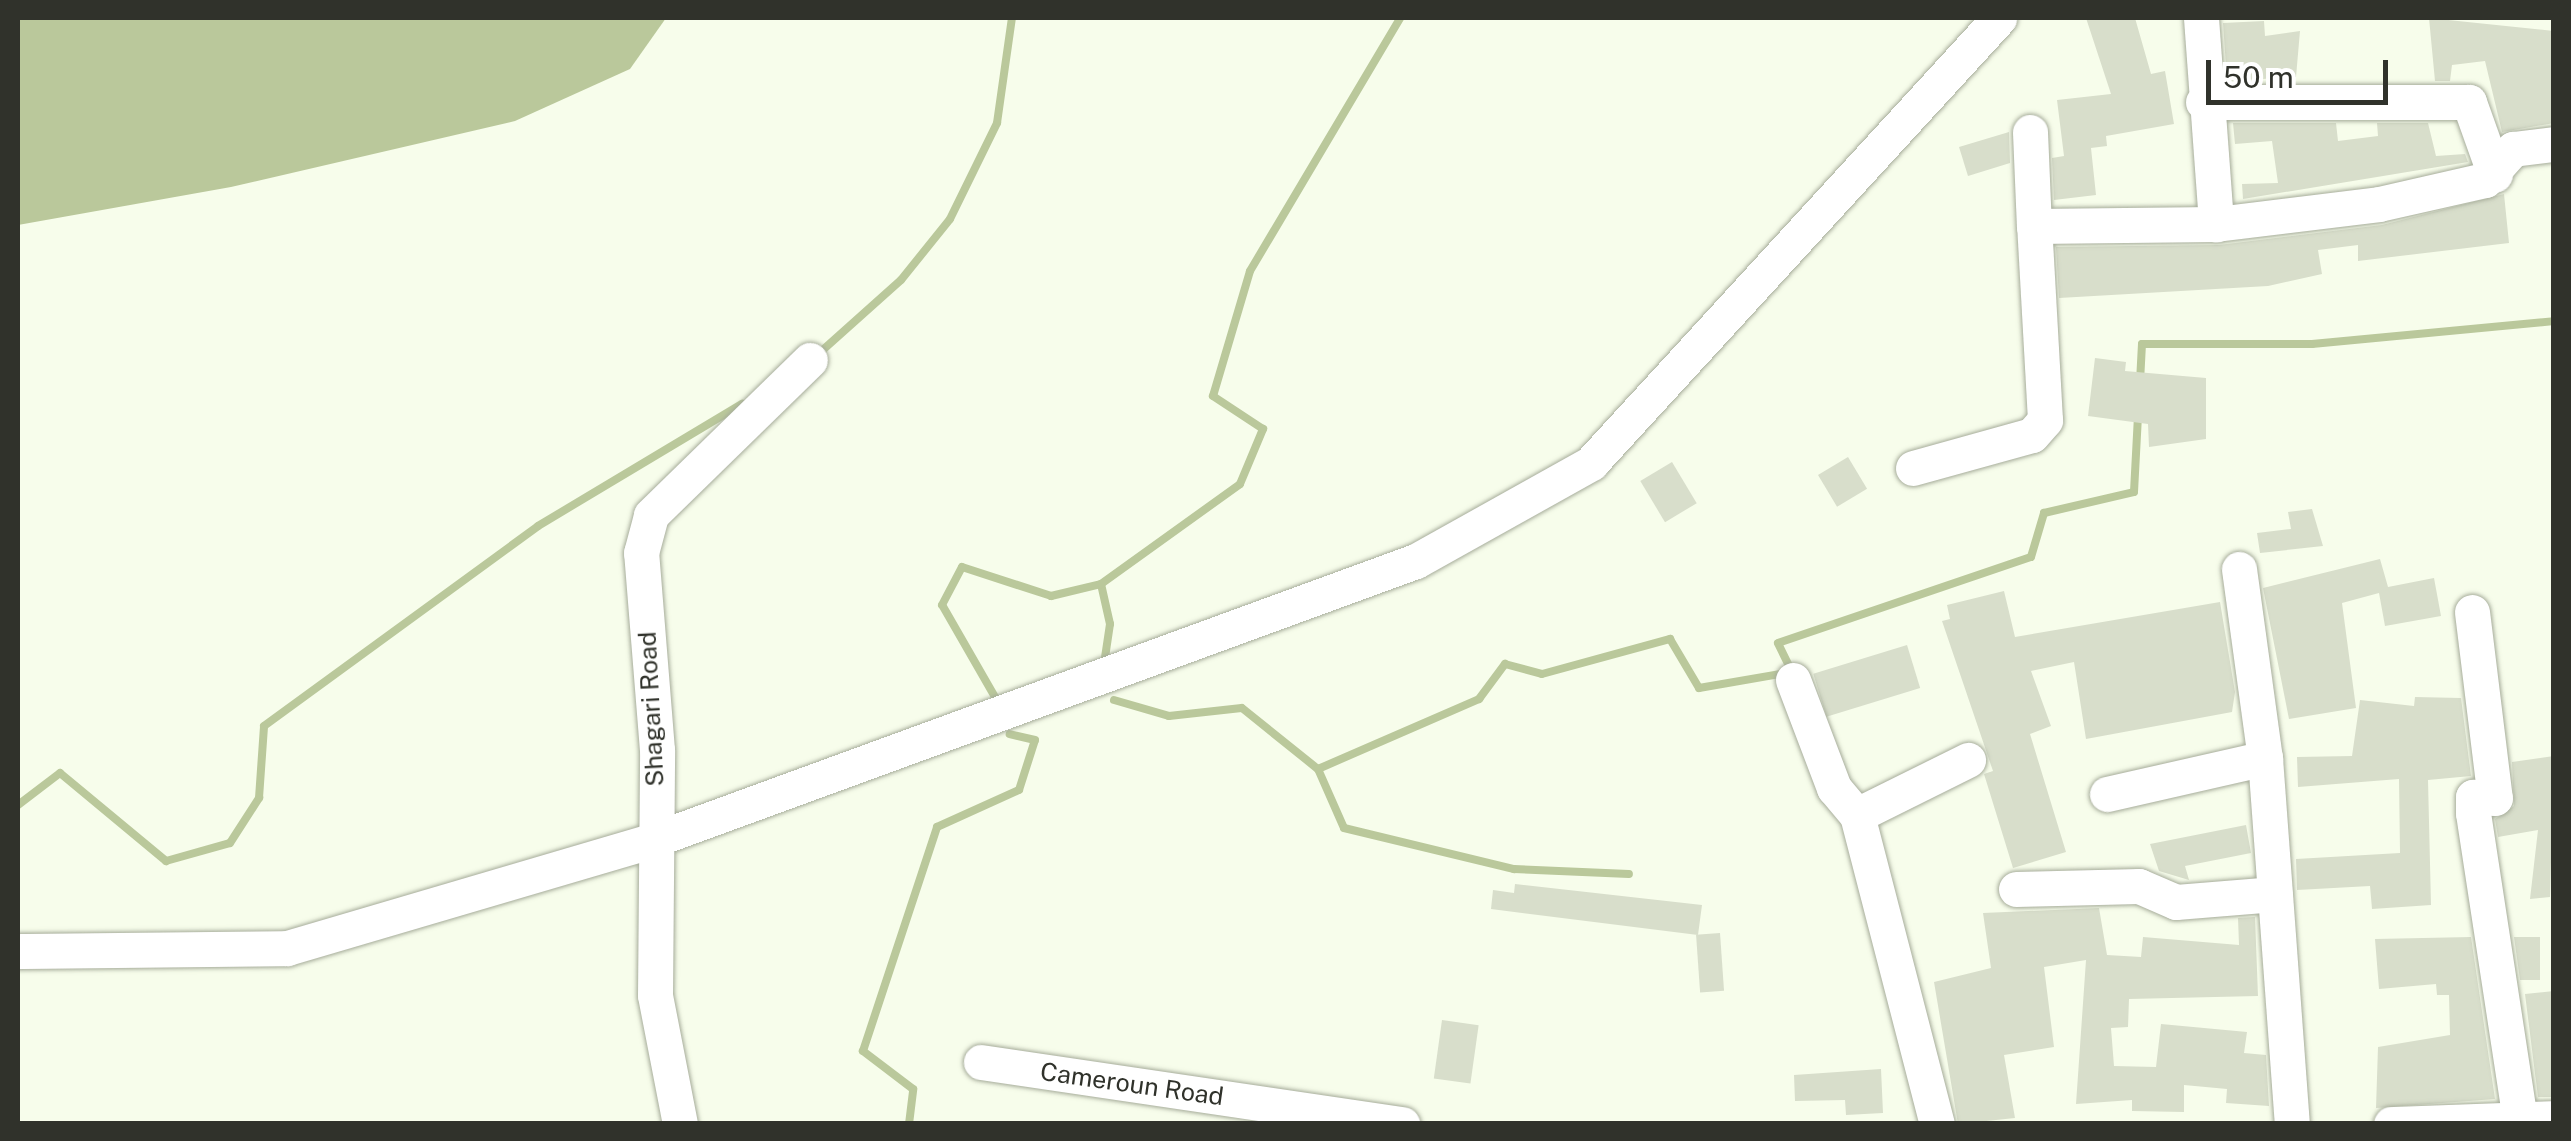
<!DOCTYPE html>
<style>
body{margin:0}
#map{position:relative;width:2571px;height:1141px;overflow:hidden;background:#f7fdeb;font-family:"Public Sans",sans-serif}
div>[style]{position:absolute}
.water>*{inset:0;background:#bac89b}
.stream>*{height:8px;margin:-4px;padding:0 4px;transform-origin:4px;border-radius:4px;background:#bac89b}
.building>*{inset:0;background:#d8decb;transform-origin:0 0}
.roads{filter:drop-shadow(0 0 2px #a6ac9a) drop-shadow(0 0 2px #a6ac9a)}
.minor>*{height:35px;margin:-17.5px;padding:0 17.5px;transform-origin:17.5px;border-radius:17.5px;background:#fff}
span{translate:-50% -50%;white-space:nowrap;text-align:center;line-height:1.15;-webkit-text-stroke:8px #fff;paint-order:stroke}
.street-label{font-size:25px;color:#30322b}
.frame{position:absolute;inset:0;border:20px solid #30322b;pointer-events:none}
.scale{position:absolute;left:2206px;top:60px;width:182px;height:45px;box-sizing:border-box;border:5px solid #30322b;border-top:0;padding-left:12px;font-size:30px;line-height:35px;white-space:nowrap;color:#30322b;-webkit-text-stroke:8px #fff;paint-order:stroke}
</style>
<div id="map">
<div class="water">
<div style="clip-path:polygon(18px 18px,666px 18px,630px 69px,515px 121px,231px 187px,18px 225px)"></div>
</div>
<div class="stream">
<div style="left:816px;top:356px;width:114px;rotate:-41.8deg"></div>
<div style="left:901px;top:280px;width:78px;rotate:-51.2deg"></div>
<div style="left:950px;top:219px;width:107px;rotate:-63.9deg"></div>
<div style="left:997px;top:123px;width:106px;rotate:-81.9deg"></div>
<div style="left:2140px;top:382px;width:38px;rotate:-87deg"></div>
<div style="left:2142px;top:344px;width:170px"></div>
<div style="left:2312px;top:344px;width:243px;rotate:-5.4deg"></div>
<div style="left:1101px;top:584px;width:41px;rotate:77.3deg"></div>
<div style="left:1110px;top:624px;width:40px;rotate:98.5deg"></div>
<div style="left:995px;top:697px;width:106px;rotate:-119.9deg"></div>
<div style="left:942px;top:605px;width:43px;rotate:-62.2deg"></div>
<div style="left:962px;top:567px;width:94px;rotate:18deg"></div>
<div style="left:1051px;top:596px;width:51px;rotate:-13.5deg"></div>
<div style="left:1101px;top:584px;width:171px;rotate:-35.7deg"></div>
<div style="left:1240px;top:484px;width:60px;rotate:-67.3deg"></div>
<div style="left:1263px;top:429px;width:60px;rotate:-146.6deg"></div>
<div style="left:1213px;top:396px;width:130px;rotate:-73.5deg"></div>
<div style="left:1250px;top:271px;width:294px;rotate:-59.3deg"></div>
<div style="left:1114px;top:700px;width:57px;rotate:16.2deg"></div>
<div style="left:1169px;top:716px;width:73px;rotate:-6.3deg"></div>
<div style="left:1242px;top:708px;width:97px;rotate:38.8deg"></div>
<div style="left:1318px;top:769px;width:64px;rotate:66.2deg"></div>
<div style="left:1344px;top:828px;width:175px;rotate:13.6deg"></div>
<div style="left:1514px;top:869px;width:115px;rotate:2.5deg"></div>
<div style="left:1318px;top:769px;width:176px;rotate:-23.5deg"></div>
<div style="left:1479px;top:699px;width:44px;rotate:-53.4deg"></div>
<div style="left:1505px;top:664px;width:38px;rotate:15deg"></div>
<div style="left:1542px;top:674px;width:133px;rotate:-15.3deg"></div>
<div style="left:1670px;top:639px;width:57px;rotate:59.4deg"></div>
<div style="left:1699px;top:688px;width:94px;rotate:-9.8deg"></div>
<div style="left:1792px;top:672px;width:32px;rotate:-116deg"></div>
<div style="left:1778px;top:643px;width:267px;rotate:-18.8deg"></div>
<div style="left:2031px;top:557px;width:46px;rotate:-73.5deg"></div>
<div style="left:2044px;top:513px;width:92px;rotate:-13.1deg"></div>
<div style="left:2134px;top:492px;width:76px;rotate:-87deg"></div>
<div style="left:18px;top:805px;width:53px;rotate:-37.3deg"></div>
<div style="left:60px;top:773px;width:138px;rotate:39.7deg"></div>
<div style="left:166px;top:861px;width:66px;rotate:-15.7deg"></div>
<div style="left:230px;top:843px;width:54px;rotate:-57.2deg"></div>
<div style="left:259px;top:798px;width:72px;rotate:-86deg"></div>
<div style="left:264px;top:726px;width:339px;rotate:-36.1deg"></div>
<div style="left:538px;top:526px;width:238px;rotate:-30.9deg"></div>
<div style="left:909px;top:1124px;width:35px;rotate:-83deg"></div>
<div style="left:913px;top:1089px;width:63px;rotate:-142.8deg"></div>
<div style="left:863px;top:1051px;width:236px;rotate:-71.7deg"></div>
<div style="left:937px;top:827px;width:90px;rotate:-24.3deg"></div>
<div style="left:1019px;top:790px;width:52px;rotate:-72.3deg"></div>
<div style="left:1035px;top:740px;width:26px;rotate:-167deg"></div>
</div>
<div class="building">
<div style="clip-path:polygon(2086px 18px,2135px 18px,2151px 74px,2165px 71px,2174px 124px,2106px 136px,2107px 146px,2091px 148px,2096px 195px,2054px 200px,2052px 158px,2064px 156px,2057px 100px,2111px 94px)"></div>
<div style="clip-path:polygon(2429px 18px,2554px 31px,2554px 123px,2502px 132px,2485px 61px,2452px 65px,2450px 81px,2435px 81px)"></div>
<div style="clip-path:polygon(2264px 21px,2265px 36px,2300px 31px,2296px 77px,2227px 81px,2223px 23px)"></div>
<div style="clip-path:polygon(2233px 123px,2336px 123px,2338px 141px,2378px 136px,2377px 123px,2428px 123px,2436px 156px,2465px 154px,2468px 162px,2243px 199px,2242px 184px,2278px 183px,2272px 141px,2235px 144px)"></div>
<div style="clip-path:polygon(2009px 132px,2010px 163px,1968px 176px,1959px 147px)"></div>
<div style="clip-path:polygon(2504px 194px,2509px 243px,2358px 261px,2358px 245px,2318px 250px,2322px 274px,2268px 286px,2059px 298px,2056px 247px,2219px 245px,2382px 225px)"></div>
<div style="clip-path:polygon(2095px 358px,2126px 362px,2125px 371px,2206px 378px,2206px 439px,2149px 447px,2148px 424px,2088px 416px)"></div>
<div style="left:1848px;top:457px;width:37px;height:35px;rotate:59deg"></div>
<div style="left:1672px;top:462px;width:48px;height:37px;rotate:59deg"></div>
<div style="clip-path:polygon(2312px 509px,2323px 546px,2260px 553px,2257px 533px,2291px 529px,2288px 512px)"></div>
<div style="clip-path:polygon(2380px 559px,2388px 587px,2434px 578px,2441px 616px,2385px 626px,2379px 593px,2342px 603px,2356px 708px,2289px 719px,2263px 588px)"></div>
<div style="clip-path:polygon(2004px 591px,2015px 637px,2220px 602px,2235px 692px,2232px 712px,2086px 739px,2074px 662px,2031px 671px,2051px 726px,2030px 734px,2066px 852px,2013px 868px,1984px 774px,1993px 771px,1942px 621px,1950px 619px,1947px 605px)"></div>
<div style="left:1907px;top:645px;width:45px;height:98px;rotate:73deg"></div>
<div style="clip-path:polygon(2415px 697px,2461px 698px,2471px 776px,2428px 780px,2431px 905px,2372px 909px,2370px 886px,2297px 890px,2296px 859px,2400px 853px,2399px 779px,2298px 787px,2297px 757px,2352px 756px,2360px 700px,2414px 706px)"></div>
<div style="clip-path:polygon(2554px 756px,2550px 897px,2530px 899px,2538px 830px,2498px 837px,2495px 819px,2514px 806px,2512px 762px)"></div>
<div style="clip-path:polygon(2246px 825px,2251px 853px,2185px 866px,2189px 880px,2159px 871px,2150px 844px)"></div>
<div style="clip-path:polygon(1515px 884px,1702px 905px,1698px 935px,1491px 909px,1493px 890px,1514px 893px)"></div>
<div style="clip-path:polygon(2099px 908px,2107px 955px,2141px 957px,2143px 937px,2239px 945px,2238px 918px,2255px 917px,2258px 996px,2129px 999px,2128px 1027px,2111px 1028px,2114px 1066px,2156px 1067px,2161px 1024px,2247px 1032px,2244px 1053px,2266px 1055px,2269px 1106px,2226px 1103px,2227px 1089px,2184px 1085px,2184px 1112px,2132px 1111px,2132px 1100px,2076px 1104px,2086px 960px,2044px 967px,2054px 1047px,2004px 1055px,2015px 1118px,1958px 1124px,1934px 982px,1991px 968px,1983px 913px)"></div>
<div style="left:1720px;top:933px;width:58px;height:24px;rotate:86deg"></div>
<div style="clip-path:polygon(2471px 937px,2495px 1099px,2376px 1108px,2378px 1047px,2450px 1035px,2449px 995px,2437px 995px,2436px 984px,2379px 989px,2375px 939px)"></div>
<div style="clip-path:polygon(2514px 937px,2540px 937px,2540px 980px,2520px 980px)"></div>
<div style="clip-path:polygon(2554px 991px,2554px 1097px,2538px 1097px,2525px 994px)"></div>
<div style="left:1442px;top:1020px;width:37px;height:59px;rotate:8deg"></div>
<div style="clip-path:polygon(1881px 1069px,1883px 1113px,1846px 1115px,1845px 1100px,1795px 1101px,1794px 1075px)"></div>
</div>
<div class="roads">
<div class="minor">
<div style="left:2201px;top:18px;width:207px;rotate:85.8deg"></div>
<div style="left:2203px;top:102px;width:266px"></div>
<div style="left:2469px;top:102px;width:77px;rotate:70.4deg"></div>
<div style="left:2030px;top:132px;width:94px;rotate:87.6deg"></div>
<div style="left:2034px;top:226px;width:182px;rotate:-0.6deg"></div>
<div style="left:2216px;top:224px;width:164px;rotate:-7deg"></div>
<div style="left:2379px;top:204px;width:109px;rotate:-12.8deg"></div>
<div style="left:2485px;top:180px;width:42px;rotate:-47.9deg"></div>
<div style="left:2513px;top:149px;width:41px;rotate:-7deg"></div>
<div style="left:1913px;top:468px;width:123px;rotate:-15.5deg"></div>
<div style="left:2032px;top:435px;width:20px;rotate:-49deg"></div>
<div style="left:2045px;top:420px;width:194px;rotate:-93.2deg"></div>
<div style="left:2239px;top:569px;width:191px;rotate:82.2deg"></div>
<div style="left:2265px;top:758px;width:367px;rotate:85.8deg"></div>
<div style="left:2472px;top:612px;width:187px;rotate:83deg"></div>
<div style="left:2495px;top:798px;width:22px;rotate:-177deg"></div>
<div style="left:2473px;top:797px;width:16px;rotate:90deg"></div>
<div style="left:2473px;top:813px;width:310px;rotate:81.3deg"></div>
<div style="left:1793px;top:680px;width:116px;rotate:69.2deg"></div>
<div style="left:1834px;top:788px;width:35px;rotate:50deg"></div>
<div style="left:1857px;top:815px;width:319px;rotate:75.5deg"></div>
<div style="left:2107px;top:794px;width:162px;rotate:-12.8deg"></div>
<div style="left:1857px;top:815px;width:124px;rotate:-26.4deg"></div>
<div style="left:2016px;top:889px;width:123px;rotate:-1.4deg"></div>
<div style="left:2139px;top:886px;width:40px;rotate:23.4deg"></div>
<div style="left:2176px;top:902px;width:99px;rotate:-4.6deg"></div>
<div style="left:18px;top:951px;width:269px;rotate:-0.6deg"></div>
<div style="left:287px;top:948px;width:382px;rotate:-16.4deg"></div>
<div style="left:653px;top:840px;width:812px;rotate:-20.09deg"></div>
<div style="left:1416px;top:561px;width:201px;rotate:-29.2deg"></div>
<div style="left:1591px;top:463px;width:604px;rotate:-47.48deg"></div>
<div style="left:981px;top:1062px;width:426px;rotate:8.4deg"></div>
<div style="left:680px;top:1124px;width:131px;rotate:-101deg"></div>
<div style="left:655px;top:995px;width:245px;rotate:-89.5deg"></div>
<div style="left:657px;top:750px;width:198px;rotate:-94.6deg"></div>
<div style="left:641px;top:553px;width:39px;rotate:-75deg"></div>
<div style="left:651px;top:515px;width:222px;rotate:-44.3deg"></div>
<div style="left:2391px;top:1124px;width:163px;rotate:-2.1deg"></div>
</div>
</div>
<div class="street-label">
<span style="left:651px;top:709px;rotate:-93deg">Shagari Road</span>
<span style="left:1132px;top:1084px;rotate:8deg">Cameroun Road</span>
</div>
<div class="frame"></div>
<div class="scale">50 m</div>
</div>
